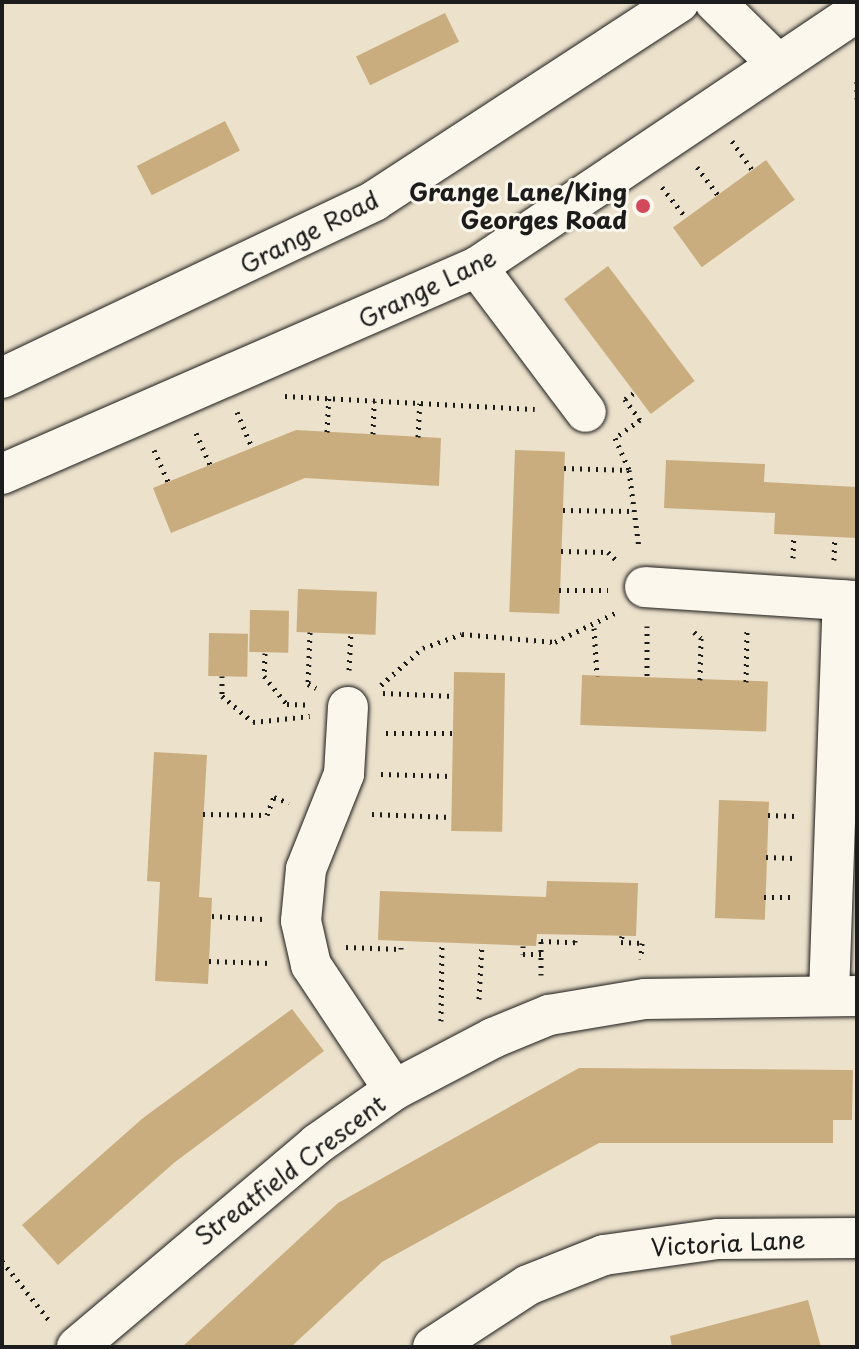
<!DOCTYPE html>
<style>
body{margin:0}
#map{position:relative;width:859px;height:1349px;overflow:hidden;background:#ece1cb;font-family:"Playpen Sans",sans-serif}
div>[style]{position:absolute}
.building>*{inset:0;background:#c9ad7e;transform-origin:0 0}
.path>*{height:5px;margin-top:-2.5px;transform-origin:0;background:repeating-linear-gradient(90deg,#1c1c1c 0 2px,transparent 0 8px)}
.roads{filter:drop-shadow(0 0 2px #1c1c1c) drop-shadow(0 0 2px #1c1c1c)}
.minor>*{height:40px;margin:-20px;padding:0 20px;transform-origin:20px;border-radius:20px;background:#fbf7ec}
.dots>*{width:22px;height:22px;translate:-50% -50%;box-sizing:border-box;border:4px solid #fbf7ec;border-radius:50%}
span{translate:-50% -50%;white-space:nowrap;text-align:center;line-height:1.15;-webkit-text-stroke:6px #fbf7ec;paint-order:stroke}
.poi-label{font-size:24px;color:#1c1c1c;font-weight:700}
.right{translate:-100% -50%;text-align:right}
.street-label{font-size:24px;color:#1c1c1c}
.frame{position:absolute;inset:0;border:4px solid #1c1c1c;pointer-events:none}
</style>
<div id="map">
<div class="building">
<div style="left:445px;top:13px;width:32px;height:99px;rotate:64deg"></div>
<div style="left:225px;top:121px;width:33px;height:99px;rotate:63deg"></div>
<div style="left:766px;top:160px;width:49px;height:115px;rotate:54deg"></div>
<div style="left:608px;top:266px;width:144px;height:55px;rotate:53deg"></div>
<div style="clip-path:polygon(296px 430px,441px 438px,439px 486px,305px 478px,171px 533px,153px 488px)"></div>
<div style="left:515px;top:450px;width:50px;height:162px;rotate:2deg"></div>
<div style="clip-path:polygon(666px 460px,765px 464px,764px 482px,857px 487px,857px 538px,774px 534px,775px 513px,664px 508px)"></div>
<div style="left:298px;top:589px;width:79px;height:43px;rotate:2deg"></div>
<div style="left:250px;top:610px;width:39px;height:42px;rotate:1deg"></div>
<div style="left:209px;top:633px;width:39px;height:43px;rotate:1deg"></div>
<div style="left:454px;top:672px;width:51px;height:159px;rotate:1deg"></div>
<div style="left:582px;top:675px;width:186px;height:50px;rotate:2deg"></div>
<div style="clip-path:polygon(154px 752px,207px 755px,199px 897px,212px 898px,208px 984px,155px 981px,160px 882px,147px 881px)"></div>
<div style="left:719px;top:800px;width:50px;height:118px;rotate:2deg"></div>
<div style="clip-path:polygon(547px 881px,638px 883px,636px 936px,537px 934px,536px 946px,378px 940px,380px 891px,546px 897px)"></div>
<div style="clip-path:polygon(292px 1009px,324px 1051px,175px 1162px,58px 1265px,22px 1225px,143px 1118px)"></div>
<div style="clip-path:polygon(579px 1068px,853px 1070px,852px 1120px,833px 1120px,833px 1143px,599px 1143px,382px 1262px,291px 1347px,182px 1347px,338px 1203px)"></div>
<div style="clip-path:polygon(808px 1300px,821px 1347px,672px 1347px,670px 1336px)"></div>
</div>
<div class="path">
<div style="left:857px;top:99px;width:22px;rotate:-90deg"></div>
<div style="left:732px;top:141px;width:35px;rotate:55deg"></div>
<div style="left:697px;top:167px;width:35px;rotate:53deg"></div>
<div style="left:662px;top:187px;width:39px;rotate:52deg"></div>
<div style="left:285px;top:396px;width:250px;rotate:3deg"></div>
<div style="left:237px;top:412px;width:39px;rotate:67deg"></div>
<div style="left:327px;top:432px;width:34px;rotate:-87deg"></div>
<div style="left:196px;top:433px;width:35px;rotate:66deg"></div>
<div style="left:373px;top:434px;width:33px;rotate:-88deg"></div>
<div style="left:619px;top:435px;width:26px;rotate:-36deg"></div>
<div style="left:640px;top:420px;width:26px;rotate:-126deg"></div>
<div style="left:625px;top:399px;width:11px;rotate:-34deg"></div>
<div style="left:418px;top:437px;width:34px;rotate:-87deg"></div>
<div style="left:615px;top:438px;width:35px;rotate:66deg"></div>
<div style="left:629px;top:470px;width:79px;rotate:82.7deg"></div>
<div style="left:154px;top:450px;width:35px;rotate:66deg"></div>
<div style="left:564px;top:468px;width:65px;rotate:1.8deg"></div>
<div style="left:563px;top:510px;width:71px;rotate:0.8deg"></div>
<div style="left:561px;top:551px;width:47px;rotate:1.2deg"></div>
<div style="left:608px;top:552px;width:11px;rotate:45deg"></div>
<div style="left:793px;top:558px;width:23px;rotate:-88deg"></div>
<div style="left:834px;top:560px;width:23px;rotate:-88deg"></div>
<div style="left:559px;top:590px;width:49px"></div>
<div style="left:647px;top:626px;width:52px;rotate:90deg"></div>
<div style="left:594px;top:628px;width:48px;rotate:86.4deg"></div>
<div style="left:310px;top:632px;width:52px;rotate:92.2deg"></div>
<div style="left:308px;top:684px;width:9px;rotate:27deg"></div>
<div style="left:694px;top:632px;width:9px;rotate:41deg"></div>
<div style="left:701px;top:638px;width:42px;rotate:91.4deg"></div>
<div style="left:265px;top:653px;width:23px;rotate:92deg"></div>
<div style="left:264px;top:676px;width:36px;rotate:51deg"></div>
<div style="left:287px;top:704px;width:24px;rotate:2deg"></div>
<div style="left:349px;top:670px;width:37px;rotate:-87deg"></div>
<div style="left:222px;top:676px;width:20px;rotate:90deg"></div>
<div style="left:222px;top:696px;width:40px;rotate:40deg"></div>
<div style="left:253px;top:722px;width:57px;rotate:-6deg"></div>
<div style="left:746px;top:682px;width:51px;rotate:-88.9deg"></div>
<div style="left:381px;top:685px;width:56px;rotate:-41.4deg"></div>
<div style="left:423px;top:648px;width:41px;rotate:-19.7deg"></div>
<div style="left:462px;top:634px;width:93px;rotate:4.9deg"></div>
<div style="left:555px;top:642px;width:69px;rotate:-25.8deg"></div>
<div style="left:383px;top:693px;width:71px;rotate:2.4deg"></div>
<div style="left:386px;top:733px;width:67px"></div>
<div style="left:381px;top:774px;width:71px;rotate:1.6deg"></div>
<div style="left:203px;top:814px;width:64px;rotate:0.9deg"></div>
<div style="left:267px;top:815px;width:19px;rotate:-69deg"></div>
<div style="left:274px;top:797px;width:16px;rotate:22deg"></div>
<div style="left:372px;top:814px;width:79px;rotate:2.2deg"></div>
<div style="left:768px;top:815px;width:27px;rotate:2deg"></div>
<div style="left:766px;top:857px;width:27px;rotate:2deg"></div>
<div style="left:764px;top:897px;width:31px"></div>
<div style="left:212px;top:916px;width:51px;rotate:3.4deg"></div>
<div style="left:622px;top:936px;width:6px;rotate:99deg"></div>
<div style="left:621px;top:942px;width:21px;rotate:3deg"></div>
<div style="left:642px;top:943px;width:16px;rotate:94deg"></div>
<div style="left:523px;top:946px;width:8px;rotate:90deg"></div>
<div style="left:523px;top:954px;width:18px"></div>
<div style="left:346px;top:947px;width:55px;rotate:2.1deg"></div>
<div style="left:401px;top:949px;width:7px;rotate:-90deg"></div>
<div style="left:209px;top:961px;width:63px;rotate:1.8deg"></div>
<div style="left:541px;top:975px;width:34px;rotate:-90deg"></div>
<div style="left:541px;top:941px;width:34px;rotate:2deg"></div>
<div style="left:575px;top:942px;width:7px;rotate:-90deg"></div>
<div style="left:479px;top:999px;width:55px;rotate:-86.9deg"></div>
<div style="left:441px;top:1021px;width:78px;rotate:-89.3deg"></div>
<div style="left:2px;top:1261px;width:75px;rotate:51.5deg"></div>
</div>
<div class="roads">
<div class="minor">
<div style="left:715px;top:2px;width:87px;rotate:44.5deg"></div>
<div style="left:477px;top:267px;width:181px;rotate:53.1deg"></div>
<div style="left:2px;top:378px;width:412px;rotate:-25.4deg"></div>
<div style="left:374px;top:201px;width:364px;rotate:-33.1deg"></div>
<div style="left:2px;top:474px;width:518px;rotate:-23.55deg"></div>
<div style="left:477px;top:267px;width:458px;rotate:-33.9deg"></div>
<div style="left:645px;top:587px;width:212px;rotate:3.8deg"></div>
<div style="left:348px;top:707px;width:67px;rotate:93.4deg"></div>
<div style="left:344px;top:774px;width:102px;rotate:111.8deg"></div>
<div style="left:306px;top:869px;width:52px;rotate:95.5deg"></div>
<div style="left:301px;top:921px;width:45px;rotate:77.2deg"></div>
<div style="left:311px;top:965px;width:150px;rotate:56.4deg"></div>
<div style="left:829px;top:994px;width:394px;rotate:-88deg"></div>
<div style="left:77px;top:1347px;width:314px;rotate:-40.2deg"></div>
<div style="left:317px;top:1144px;width:94px;rotate:-35deg"></div>
<div style="left:394px;top:1090px;width:112px;rotate:-27.7deg"></div>
<div style="left:493px;top:1038px;width:61px;rotate:-22.3deg"></div>
<div style="left:549px;top:1015px;width:97px;rotate:-9.5deg"></div>
<div style="left:645px;top:999px;width:212px;rotate:-0.8deg"></div>
<div style="left:433px;top:1347px;width:113px;rotate:-33.1deg"></div>
<div style="left:528px;top:1285px;width:82px;rotate:-21.5deg"></div>
<div style="left:604px;top:1255px;width:115px;rotate:-8deg"></div>
<div style="left:718px;top:1239px;width:139px;rotate:-0.4deg"></div>
</div>
</div>
<div class="dots">
<div style="left:643px;top:206px;background:#d1495b"></div>
</div>
<div class="poi-label">
<span class="right" style="left:627px;top:206px">Grange Lane/King<br>Georges Road</span>
</div>
<div class="street-label">
<span style="left:309px;top:232px;rotate:-27deg">Grange Road</span>
<span style="left:427px;top:288px;rotate:-26deg">Grange Lane</span>
<span style="left:290px;top:1170px;rotate:-37deg">Streatfield Crescent</span>
<span style="left:728px;top:1243px;rotate:-3deg">Victoria Lane</span>
</div>
<div class="frame"></div>
</div>
